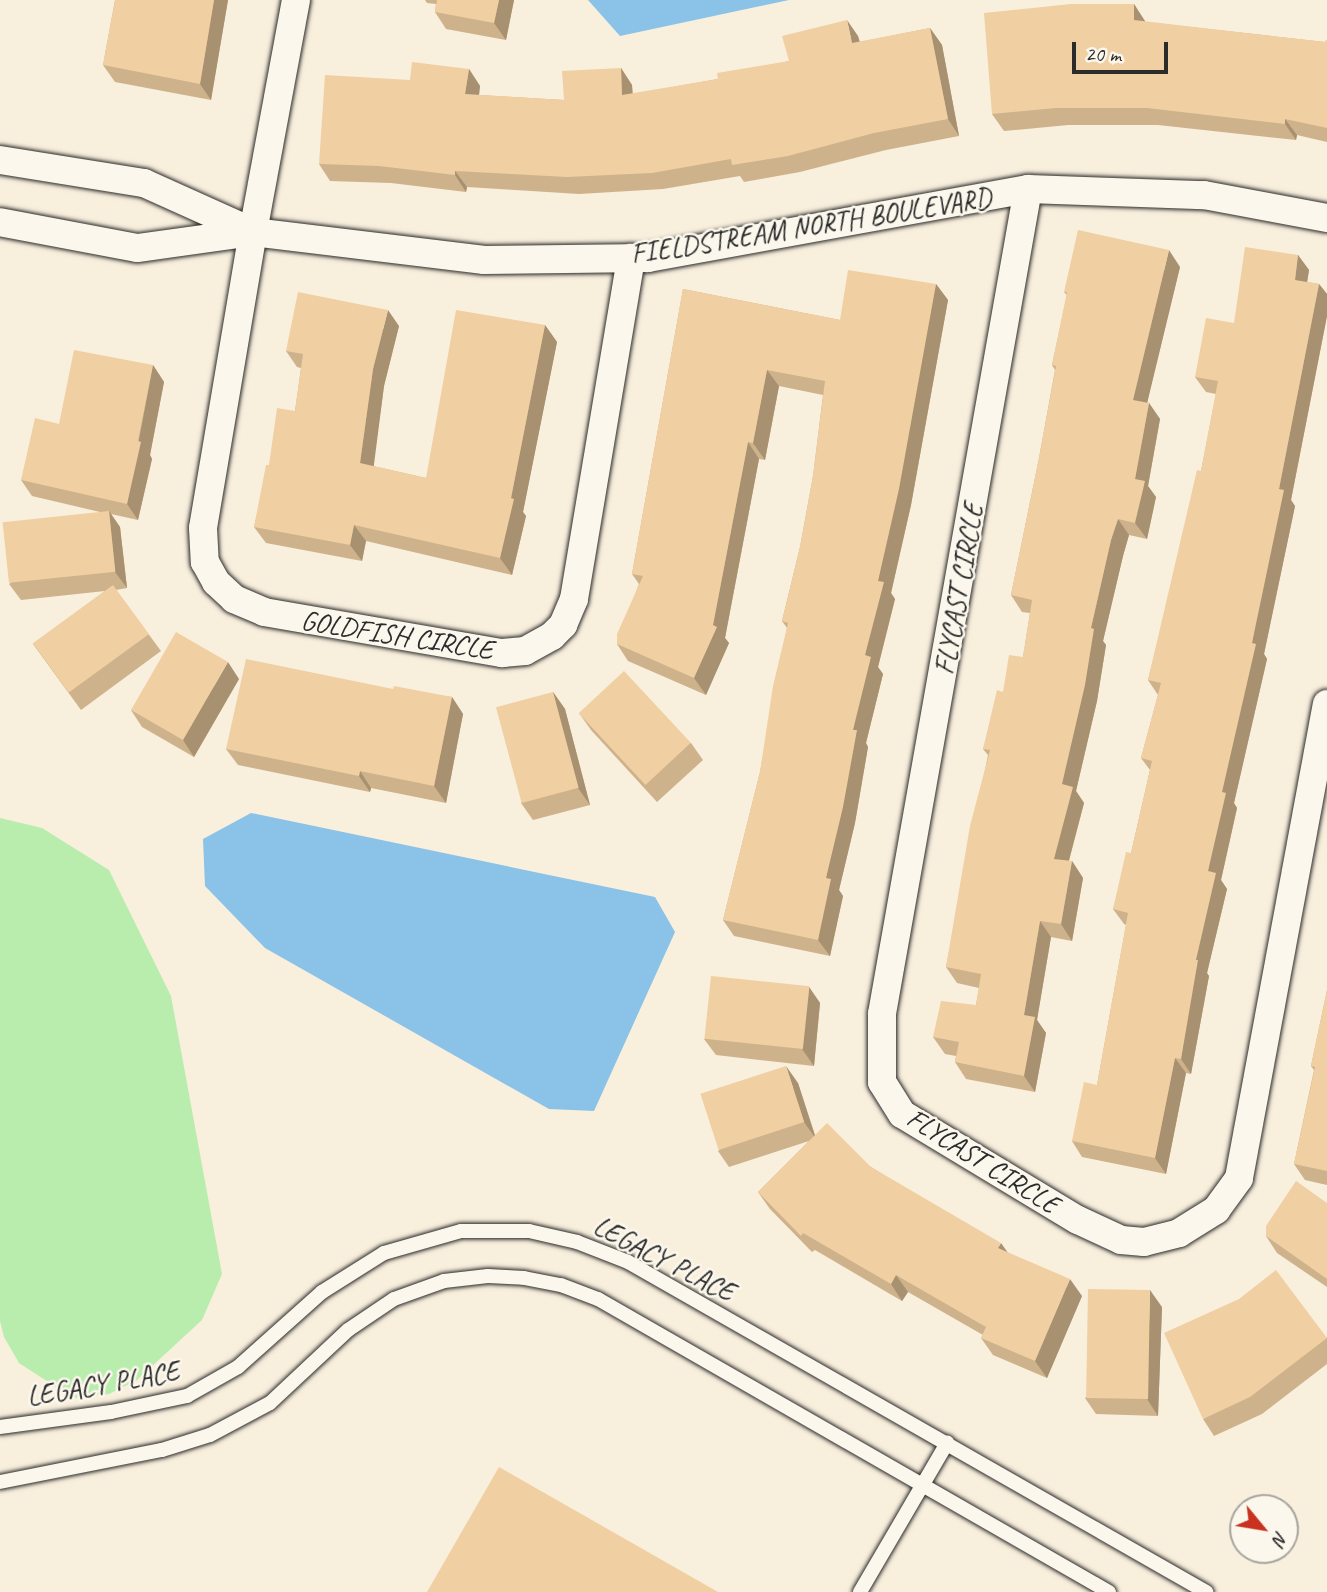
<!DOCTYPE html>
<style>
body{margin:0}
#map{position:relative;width:1327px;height:1592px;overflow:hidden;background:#f9efdd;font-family:Caveat,sans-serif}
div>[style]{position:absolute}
.green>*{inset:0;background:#b9edae}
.water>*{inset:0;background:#8ac2e8}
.roads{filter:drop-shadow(0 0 2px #2b2b2b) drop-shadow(0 0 2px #2b2b2b)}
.service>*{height:14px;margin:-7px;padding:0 7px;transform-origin:7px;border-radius:7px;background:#fbf7ec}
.minor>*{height:28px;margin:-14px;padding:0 14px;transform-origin:14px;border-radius:14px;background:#fbf7ec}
.wall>*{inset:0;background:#ceb28b}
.shaded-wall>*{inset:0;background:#a89171}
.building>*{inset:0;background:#f0cfa2;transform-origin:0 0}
span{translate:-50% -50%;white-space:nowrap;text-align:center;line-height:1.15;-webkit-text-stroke:5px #fbf7ec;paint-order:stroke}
.street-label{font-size:28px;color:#2b2b2b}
.north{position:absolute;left:1229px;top:1494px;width:70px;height:70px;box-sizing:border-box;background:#fbf7ec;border:2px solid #a8a59f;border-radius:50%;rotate:120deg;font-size:19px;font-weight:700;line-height:28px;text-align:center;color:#2b2b2b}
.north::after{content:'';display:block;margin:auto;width:24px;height:32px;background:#c8321e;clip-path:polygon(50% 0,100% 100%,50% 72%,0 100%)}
.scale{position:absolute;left:1072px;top:42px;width:96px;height:32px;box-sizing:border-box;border:4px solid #2b2b2b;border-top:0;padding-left:9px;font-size:21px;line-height:24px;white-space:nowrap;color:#2b2b2b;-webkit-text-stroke:5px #fbf7ec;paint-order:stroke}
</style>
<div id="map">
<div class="green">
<div style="clip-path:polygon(0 818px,42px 828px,109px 870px,171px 996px,222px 1274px,202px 1320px,137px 1380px,109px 1394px,73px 1398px,19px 1363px,4px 1337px,0 1321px)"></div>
</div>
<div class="water">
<div style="clip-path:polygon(588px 0,789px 0,620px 36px)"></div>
<div style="clip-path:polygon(251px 813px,655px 897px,675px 932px,594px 1111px,549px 1109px,265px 948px,205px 886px,203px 839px)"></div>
</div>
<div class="roads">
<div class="service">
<div style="left:0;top:1427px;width:112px;rotate:-7.7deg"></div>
<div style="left:111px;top:1412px;width:78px;rotate:-11.9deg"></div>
<div style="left:187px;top:1396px;width:59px;rotate:-29.6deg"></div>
<div style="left:238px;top:1367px;width:113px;rotate:-41.8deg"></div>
<div style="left:322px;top:1292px;width:73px;rotate:-32.2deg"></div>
<div style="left:384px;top:1253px;width:80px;rotate:-15.9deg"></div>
<div style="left:461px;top:1231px;width:68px"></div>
<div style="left:529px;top:1231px;width:49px;rotate:12.9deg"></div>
<div style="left:577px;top:1242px;width:55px;rotate:21.4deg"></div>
<div style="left:628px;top:1262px;width:666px;rotate:29.72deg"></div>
<div style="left:0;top:1482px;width:165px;rotate:-11.2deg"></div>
<div style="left:162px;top:1450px;width:50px;rotate:-17.4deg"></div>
<div style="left:210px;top:1435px;width:68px;rotate:-28.1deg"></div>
<div style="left:270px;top:1403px;width:107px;rotate:-43.1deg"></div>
<div style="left:348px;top:1330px;width:55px;rotate:-34deg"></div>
<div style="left:394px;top:1299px;width:53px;rotate:-19.8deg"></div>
<div style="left:444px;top:1281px;width:44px;rotate:-6.5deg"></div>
<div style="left:488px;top:1276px;width:36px;rotate:3deg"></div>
<div style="left:524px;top:1278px;width:38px;rotate:11deg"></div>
<div style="left:561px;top:1285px;width:40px;rotate:21deg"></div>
<div style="left:598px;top:1299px;width:589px;rotate:29.83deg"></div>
<div style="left:860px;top:1592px;width:173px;rotate:-59.7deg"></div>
</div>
<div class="minor">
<div style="left:296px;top:0;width:236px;rotate:100.5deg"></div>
<div style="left:253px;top:232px;width:300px;rotate:99.6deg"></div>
<div style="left:203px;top:528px;width:34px;rotate:87deg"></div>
<div style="left:205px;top:562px;width:23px;rotate:61deg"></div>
<div style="left:216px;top:582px;width:25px;rotate:43deg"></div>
<div style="left:234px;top:599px;width:33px;rotate:23deg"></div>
<div style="left:264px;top:612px;width:242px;rotate:9.8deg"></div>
<div style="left:502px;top:653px;width:23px;rotate:-5deg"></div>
<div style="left:525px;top:651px;width:31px;rotate:-29deg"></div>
<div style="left:552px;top:636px;width:16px;rotate:-45deg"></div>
<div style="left:563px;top:625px;width:28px;rotate:-67deg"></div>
<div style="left:574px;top:599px;width:346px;rotate:-80.5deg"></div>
<div style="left:0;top:160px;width:146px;rotate:9.1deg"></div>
<div style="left:144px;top:183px;width:120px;rotate:24.2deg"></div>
<div style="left:253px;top:232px;width:117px;rotate:172.1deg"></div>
<div style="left:137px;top:248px;width:139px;rotate:-169.3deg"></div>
<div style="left:1028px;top:189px;width:838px;rotate:100.04deg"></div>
<div style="left:882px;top:1014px;width:68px;rotate:90deg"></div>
<div style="left:882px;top:1082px;width:38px;rotate:58deg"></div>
<div style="left:902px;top:1114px;width:205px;rotate:31.1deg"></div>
<div style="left:1078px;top:1220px;width:47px;rotate:24.9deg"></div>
<div style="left:1121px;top:1240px;width:23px;rotate:5deg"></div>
<div style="left:1144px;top:1242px;width:36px;rotate:-14deg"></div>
<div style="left:1179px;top:1233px;width:44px;rotate:-31.9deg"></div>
<div style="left:1216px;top:1210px;width:39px;rotate:-54deg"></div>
<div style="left:1239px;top:1178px;width:482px;rotate:-79.5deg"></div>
<div style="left:253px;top:232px;width:233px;rotate:6.9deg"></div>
<div style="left:484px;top:260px;width:164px;rotate:-0.7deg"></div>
<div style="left:648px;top:258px;width:386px;rotate:-10.3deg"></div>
<div style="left:1028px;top:189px;width:176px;rotate:2deg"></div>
<div style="left:1204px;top:195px;width:125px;rotate:10.6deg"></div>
</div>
</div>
<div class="wall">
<div style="clip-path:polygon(115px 0,228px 0,211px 100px,115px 82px,103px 65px)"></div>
<div style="clip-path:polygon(425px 0,514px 0,506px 40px,446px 29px,435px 12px,436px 4px,427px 3px)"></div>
<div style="clip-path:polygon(1134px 4px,1145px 22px,1325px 42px,1327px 40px,1327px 142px,1297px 135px,1296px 140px,1158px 125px,1068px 125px,1004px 131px,992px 114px)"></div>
<div style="clip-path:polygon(930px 28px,942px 45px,959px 136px,886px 150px,800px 172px,744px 182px,740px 176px,663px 189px,579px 194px,467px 187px,466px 192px,391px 183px,330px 181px,319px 164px,410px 80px,469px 69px,480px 86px,479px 95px,564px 100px,621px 68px,632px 85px,633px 94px,718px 79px,789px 61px,858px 36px,860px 42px)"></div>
<div style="clip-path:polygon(1298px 255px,1309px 270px,1307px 282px,1319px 284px,1327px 294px,1327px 316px,1291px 500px,1295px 506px,1264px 654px,1267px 659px,1234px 803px,1237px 808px,1221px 880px,1227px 889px,1207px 973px,1209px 976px,1191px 1074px,1186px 1073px,1166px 1174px,1082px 1157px,1072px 1141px,1097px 1085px,1126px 925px,1124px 924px,1113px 909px,1131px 853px,1150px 770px,1141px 758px,1158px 695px,1148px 680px,1201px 471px,1216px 394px,1206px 392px,1195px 377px)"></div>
<div style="clip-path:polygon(1180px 267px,1147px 402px,1149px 403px,1160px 419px,1148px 486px,1156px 497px,1147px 539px,1129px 535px,1123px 556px,1103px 641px,1106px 645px,1097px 701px,1076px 791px,1084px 803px,1069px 861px,1072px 861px,1083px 878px,1072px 941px,1051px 937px,1037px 1020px,1046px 1033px,1035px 1092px,966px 1079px,955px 1062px,956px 1056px,945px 1054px,933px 1037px,976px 1005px,979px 988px,957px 983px,946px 967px,988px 755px,983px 749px,1003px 692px,1023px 657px,1030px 613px,1022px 612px,1011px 595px,1039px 458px,1055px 370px,1052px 365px,1067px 295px,1064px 292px)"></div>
<div style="clip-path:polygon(936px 284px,948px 300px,911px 505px,891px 593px,895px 599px,878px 667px,883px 674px,866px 743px,868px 747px,855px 823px,839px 890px,843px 896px,830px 956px,734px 936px,723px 920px,760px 772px,787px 628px,782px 621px,800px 547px,813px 476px,823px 395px,779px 386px,765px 460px,759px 459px,725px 638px,729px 643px,706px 695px,628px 661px,617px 644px,639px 584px,632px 574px,683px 289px,840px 320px)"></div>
<div style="clip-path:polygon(545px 325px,557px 342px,523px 512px,526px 516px,512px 575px,366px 541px,362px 561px,266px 543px,254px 527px,269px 465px,295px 411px,301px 368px,297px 367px,286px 351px,399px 326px,384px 386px,373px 466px,426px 478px)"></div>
<div style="clip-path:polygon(153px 365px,164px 382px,150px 455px,152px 459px,138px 520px,111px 514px,120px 527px,127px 588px,116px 590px,161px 651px,81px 710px,33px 644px,105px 591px,21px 600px,9px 584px,100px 512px,32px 496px,21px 480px)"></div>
<div style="clip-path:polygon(239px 679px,194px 757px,142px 727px,131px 710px)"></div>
<div style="clip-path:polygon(393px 689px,452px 697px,463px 714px,446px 803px,371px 788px,370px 792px,238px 765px,226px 749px)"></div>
<div style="clip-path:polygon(553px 692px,565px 709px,590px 805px,533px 820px,521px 803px)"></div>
<div style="clip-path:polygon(579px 713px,691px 743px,703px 760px,657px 802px,591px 730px)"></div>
<div style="clip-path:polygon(809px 987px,820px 1003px,814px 1066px,716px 1055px,704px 1039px)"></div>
<div style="clip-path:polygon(1327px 990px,1327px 1185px,1305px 1180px,1294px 1164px,1314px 1070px,1311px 1066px)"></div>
<div style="clip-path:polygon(798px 1083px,815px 1135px,871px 1167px,1007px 1252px,1082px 1296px,1047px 1378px,993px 1355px,981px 1338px,983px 1335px,908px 1292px,902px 1301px,815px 1250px,812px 1252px,770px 1209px,758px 1192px,809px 1141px,729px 1167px,718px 1151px)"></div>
<div style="clip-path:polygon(1327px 1203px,1327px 1287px,1277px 1253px,1266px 1236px)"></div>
<div style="clip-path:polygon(1162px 1307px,1158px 1416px,1096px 1414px,1085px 1398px)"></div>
<div style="clip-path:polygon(1327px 1337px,1327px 1364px,1262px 1414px,1214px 1436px,1203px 1419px)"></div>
</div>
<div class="shaded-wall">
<div style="clip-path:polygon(214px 0,228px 0,211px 100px,200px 84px)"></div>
<div style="clip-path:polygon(499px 0,514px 0,506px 40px,494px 23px)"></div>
<div style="clip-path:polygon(1134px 4px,1145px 21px,1145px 37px,1134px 20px)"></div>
<div style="clip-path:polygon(847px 20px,858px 36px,864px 60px,852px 43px)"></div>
<div style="clip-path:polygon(930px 28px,942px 45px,959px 136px,948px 119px)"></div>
<div style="clip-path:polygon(621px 68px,632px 85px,633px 112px,622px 95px)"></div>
<div style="clip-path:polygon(469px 69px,480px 86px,477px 111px,465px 94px)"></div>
<div style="clip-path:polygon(1285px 119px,1297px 135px,1296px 140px,1285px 124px)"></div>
<div style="clip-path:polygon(455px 171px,467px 187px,466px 192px,455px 175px)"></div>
<div style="clip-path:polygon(1169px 250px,1180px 267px,1144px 416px,1133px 400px)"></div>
<div style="clip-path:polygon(1298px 255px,1309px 270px,1305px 296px,1295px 280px)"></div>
<div style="clip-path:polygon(936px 284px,948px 300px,911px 505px,891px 593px,895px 599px,878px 667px,883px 674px,866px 743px,868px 747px,855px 823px,839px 890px,843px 896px,830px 956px,818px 940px,826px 878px,853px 730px,865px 655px,878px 581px)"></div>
<div style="clip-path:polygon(1319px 284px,1327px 294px,1327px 316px,1291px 500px,1295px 506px,1264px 654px,1267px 659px,1234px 803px,1237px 808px,1221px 880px,1227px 889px,1207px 973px,1209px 976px,1191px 1074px,1181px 1059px,1208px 871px,1222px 792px,1252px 643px,1279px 489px)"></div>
<div style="clip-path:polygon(388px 310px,399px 326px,384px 386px,372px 480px,360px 463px,373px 369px)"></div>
<div style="clip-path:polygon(545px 325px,557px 342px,523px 512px,526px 516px,512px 575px,500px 558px,511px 498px)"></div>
<div style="clip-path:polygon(153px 365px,164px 382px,150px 455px,152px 459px,138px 520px,127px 504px)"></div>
<div style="clip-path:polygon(767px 370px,779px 386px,765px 460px,753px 443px)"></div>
<div style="clip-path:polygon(1149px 403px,1160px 419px,1148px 486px,1156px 497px,1147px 539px,1135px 523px,1135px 479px)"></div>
<div style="clip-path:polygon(748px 442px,759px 459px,725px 638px,729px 643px,706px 695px,694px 678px,713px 625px)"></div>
<div style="clip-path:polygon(109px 511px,120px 527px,127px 588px,115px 572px)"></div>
<div style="clip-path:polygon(1118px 519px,1129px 535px,1123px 556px,1103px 641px,1106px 645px,1097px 701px,1076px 791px,1084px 803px,1065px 875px,1054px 859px,1062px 784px,1091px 628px,1111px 540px)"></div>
<div style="clip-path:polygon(354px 525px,366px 541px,362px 561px,350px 545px)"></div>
<div style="clip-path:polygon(228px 662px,239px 679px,194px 757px,183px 740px)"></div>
<div style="clip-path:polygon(553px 692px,565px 709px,590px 805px,578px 788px)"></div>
<div style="clip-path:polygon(452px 697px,463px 714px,446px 803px,434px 786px)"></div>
<div style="clip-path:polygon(360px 771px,371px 788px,370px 792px,359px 776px)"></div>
<div style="clip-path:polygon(1072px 861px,1083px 878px,1072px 941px,1061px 924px)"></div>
<div style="clip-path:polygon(1040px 921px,1051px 937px,1037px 1020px,1046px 1033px,1035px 1092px,1024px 1076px,1024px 1015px)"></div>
<div style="clip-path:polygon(809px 987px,820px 1003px,814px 1066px,802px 1049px)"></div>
<div style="clip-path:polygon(1175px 1058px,1186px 1073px,1166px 1174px,1155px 1158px)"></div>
<div style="clip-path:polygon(786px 1066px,798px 1083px,816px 1139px,804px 1122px)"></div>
<div style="clip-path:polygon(1001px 1243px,1013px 1260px,998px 1248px)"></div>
<div style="clip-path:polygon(896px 1275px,908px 1292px,902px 1301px,891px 1284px)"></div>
<div style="clip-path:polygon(1070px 1279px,1082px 1296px,1047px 1378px,1035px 1361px)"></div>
<div style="clip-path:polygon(1150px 1290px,1162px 1307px,1158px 1416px,1147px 1399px)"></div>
</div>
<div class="building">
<div style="clip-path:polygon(115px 0,214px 0,200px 84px,103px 65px)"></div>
<div style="clip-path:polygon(437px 0,499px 0,494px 23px,435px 12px)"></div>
<div style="clip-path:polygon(1071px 4px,1134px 4px,1134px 20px,1325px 42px,1326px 40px,1327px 40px,1327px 128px,1285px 119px,1285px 124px,1147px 108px,1056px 108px,992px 114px,984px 13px)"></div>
<div style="clip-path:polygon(847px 20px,852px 43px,930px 28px,948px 119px,874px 133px,788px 156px,732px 165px,731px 159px,652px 173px,567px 177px,455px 171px,455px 175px,379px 166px,319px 164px,325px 75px,410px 80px,412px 62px,469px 69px,465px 94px,564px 100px,562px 71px,621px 68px,622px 95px,718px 79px,717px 73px,789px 61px,782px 36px)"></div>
<div style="clip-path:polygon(1078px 230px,1169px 250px,1133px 400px,1149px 403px,1135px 479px,1145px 481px,1135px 523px,1118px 519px,1111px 540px,1091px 628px,1094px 629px,1085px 685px,1062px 784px,1073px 787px,1054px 859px,1072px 861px,1061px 924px,1040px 921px,1024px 1015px,1035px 1017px,1024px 1076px,955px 1062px,959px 1042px,933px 1037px,941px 1001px,976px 1005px,981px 974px,946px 967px,970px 826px,990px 750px,983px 749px,997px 690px,1003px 692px,1009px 655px,1023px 657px,1032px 600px,1011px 595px,1039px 458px,1056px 366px,1052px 365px,1067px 292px,1064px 292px)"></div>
<div style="clip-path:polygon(1245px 247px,1298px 255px,1295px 280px,1319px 284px,1279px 489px,1284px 490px,1252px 643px,1256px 644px,1222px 792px,1226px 793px,1208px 871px,1216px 873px,1196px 960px,1198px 960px,1181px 1059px,1175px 1058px,1155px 1158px,1072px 1141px,1084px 1082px,1097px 1085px,1128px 913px,1113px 909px,1126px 852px,1131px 853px,1152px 761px,1141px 758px,1161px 683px,1148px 680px,1197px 470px,1201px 471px,1218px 381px,1195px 377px,1206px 318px,1234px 323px)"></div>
<div style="clip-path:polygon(848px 270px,936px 284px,899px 489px,878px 581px,884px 582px,865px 655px,871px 657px,853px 730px,857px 730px,843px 807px,826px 878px,831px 879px,818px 940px,723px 920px,760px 772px,773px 686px,788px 623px,782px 621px,800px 547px,813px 476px,825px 381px,767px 370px,753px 443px,748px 442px,713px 625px,717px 627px,694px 678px,617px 644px,617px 634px,643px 576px,632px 574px,683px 289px,840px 320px)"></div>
<div style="clip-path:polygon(298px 292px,388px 310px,373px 369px,360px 463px,426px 478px,456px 310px,545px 325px,511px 498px,514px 499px,500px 558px,354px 525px,350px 545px,254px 527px,266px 465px,269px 465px,277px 408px,295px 411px,303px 354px,286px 351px)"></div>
<div style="clip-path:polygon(74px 350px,153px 365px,138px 441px,141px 442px,127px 504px,21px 480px,35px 418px,59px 424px)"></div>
<div style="left:109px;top:511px;width:61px;height:107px;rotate:84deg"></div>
<div style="left:113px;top:585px;width:61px;height:99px;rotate:54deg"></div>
<div style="left:176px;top:632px;width:60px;height:90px;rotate:30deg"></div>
<div style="clip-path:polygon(246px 659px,393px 689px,394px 686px,452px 697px,434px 786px,360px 771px,359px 776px,226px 749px)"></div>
<div style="left:624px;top:671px;width:98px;height:62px;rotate:47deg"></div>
<div style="left:553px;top:692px;width:99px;height:59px;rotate:75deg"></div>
<div style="left:711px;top:976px;width:99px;height:63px;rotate:6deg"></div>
<div style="clip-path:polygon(1327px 990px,1327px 1171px,1294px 1164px,1315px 1067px,1311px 1066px)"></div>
<div style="left:786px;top:1066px;width:59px;height:90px;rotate:72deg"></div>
<div style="clip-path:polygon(827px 1123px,871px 1167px,1001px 1243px,998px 1248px,1070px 1279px,1035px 1361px,981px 1338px,986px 1327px,896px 1275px,891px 1284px,803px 1233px,801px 1236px,758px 1192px)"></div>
<div style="clip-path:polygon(1296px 1181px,1327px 1203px,1327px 1279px,1266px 1236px,1266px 1226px)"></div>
<div style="clip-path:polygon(1276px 1270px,1327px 1338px,1250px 1397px,1203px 1419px,1164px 1333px,1239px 1299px)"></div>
<div style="left:1088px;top:1289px;width:62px;height:109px;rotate:1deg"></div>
<div style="clip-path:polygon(499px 1467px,718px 1592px,427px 1592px)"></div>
</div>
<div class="street-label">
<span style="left:811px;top:226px;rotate:-9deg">FIELDSTREAM NORTH BOULEVARD</span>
<span style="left:959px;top:589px;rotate:-80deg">FLYCAST CIRCLE</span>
<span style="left:397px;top:635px;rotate:9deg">GOLDFISH CIRCLE</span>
<span style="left:983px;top:1161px;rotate:32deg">FLYCAST CIRCLE</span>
<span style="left:664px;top:1259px;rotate:27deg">LEGACY PLACE</span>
<span style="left:103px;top:1384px;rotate:-10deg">LEGACY PLACE</span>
</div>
<div class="north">N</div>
<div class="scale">20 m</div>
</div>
